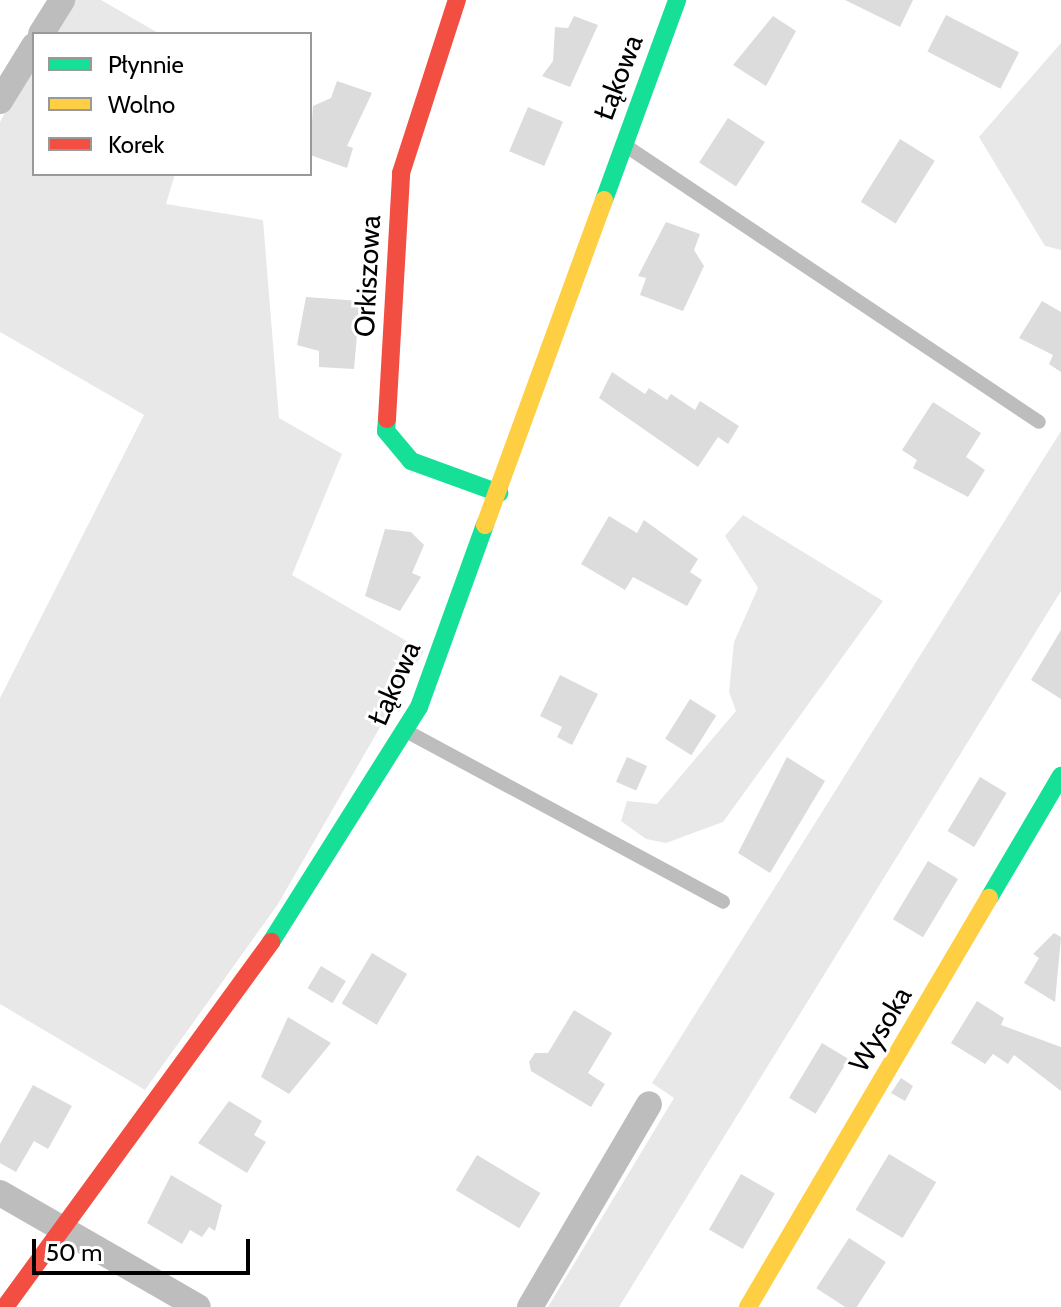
<!DOCTYPE html>
<meta charset="utf-8">
<style>
body{margin:0}
#map{position:relative;width:1061px;height:1307px;overflow:hidden;background:#fff;font-family:Cabin,sans-serif}
div>[style]{position:absolute}
.green>*{inset:0;background:#e8e8e8}
.building>*{inset:0;background:#dcdcdc;transform-origin:0 0}
.lane>*{height:14px;margin:-7px;padding:0 7px;transform-origin:7px;border-radius:7px;background:#bdbdbd}
.street>*{height:26px;margin:-13px;padding:0 13px;transform-origin:13px;border-radius:13px;background:#bdbdbd}
.fast>*{height:18px;margin:-9px;padding:0 9px;transform-origin:9px;border-radius:9px;background:#16e098}
.slow>*{height:18px;margin:-9px;padding:0 9px;transform-origin:9px;border-radius:9px;background:#ffcf43}
.jam>*{height:18px;margin:-9px;padding:0 9px;transform-origin:9px;border-radius:9px;background:#f24e42}
span{translate:-50% -50%;white-space:nowrap;text-align:center;line-height:1.15;-webkit-text-stroke:6px #fff;paint-order:stroke}
.street-label{font-size:28px;color:#000}
.legend{position:absolute;left:32px;top:32px;width:280px;height:144px;box-sizing:border-box;background:#fff;border:2px solid #999;margin:0;padding:10px 14px;list-style:none;font-size:24px;color:#000}
.legend li{display:flex;align-items:center;gap:16px;height:40px}
.legend b{width:40px;border:2px solid #999}
.scale{position:absolute;left:32px;top:1239px;width:218px;height:36px;box-sizing:border-box;border:4px solid #000;border-top:0;padding-left:10px;font-size:24px;line-height:28px;white-space:nowrap;color:#000;-webkit-text-stroke:6px #fff;paint-order:stroke}
</style>
<div id="map">
<div class="green">
<div style="clip-path:polygon(64px 0,101px 0,160px 34px,46px 34px)"></div>
<div style="clip-path:polygon(1061px 43px,1061px 250px,1045px 246px,979px 137px)"></div>
<div style="clip-path:polygon(34px 57px,34px 174px,175px 174px,166px 204px,263px 220px,279px 418px,342px 454px,292px 575px,424px 651px,278px 904px,145px 1090px,0 1004px,0 698px,144px 415px,0 332px,0 122px)"></div>
<div style="clip-path:polygon(1061px 431px,1061px 591px,619px 1307px,548px 1307px,674px 1098px,652px 1083px)"></div>
<div style="clip-path:polygon(743px 515px,883px 601px,723px 822px,666px 843px,646px 839px,621px 821px,627px 801px,657px 804px,736px 711px,729px 692px,734px 642px,758px 588px,725px 536px)"></div>
</div>
<div class="building">
<div style="clip-path:polygon(845px 0,913px 0,900px 27px)"></div>
<div style="left:946px;top:15px;width:82px;height:41px;rotate:27deg"></div>
<div style="clip-path:polygon(574px 16px,598px 25px,570px 87px,542px 76px,553px 61px,555px 27px,568px 28px)"></div>
<div style="clip-path:polygon(773px 16px,796px 31px,766px 86px,733px 65px)"></div>
<div style="clip-path:polygon(337px 81px,372px 93px,347px 146px,353px 148px,347px 168px,310px 155px,313px 106px,331px 98px)"></div>
<div style="left:528px;top:107px;width:38px;height:48px;rotate:23deg"></div>
<div style="left:728px;top:118px;width:44px;height:53px;rotate:33deg"></div>
<div style="left:900px;top:139px;width:41px;height:74px;rotate:32deg"></div>
<div style="clip-path:polygon(666px 222px,700px 234px,694px 250px,704px 266px,683px 311px,640px 295px,646px 278px,638px 276px)"></div>
<div style="clip-path:polygon(306px 297px,360px 301px,354px 369px,319px 367px,319px 351px,297px 345px)"></div>
<div style="clip-path:polygon(1042px 301px,1061px 312px,1061px 372px,1049px 364px,1053px 355px,1019px 338px)"></div>
<div style="clip-path:polygon(612px 372px,645px 394px,649px 388px,667px 400px,671px 394px,695px 410px,700px 401px,739px 426px,728px 444px,718px 437px,698px 467px,599px 398px)"></div>
<div style="clip-path:polygon(933px 402px,981px 433px,966px 457px,985px 470px,968px 497px,913px 468px,917px 460px,902px 450px)"></div>
<div style="clip-path:polygon(609px 516px,637px 533px,644px 520px,698px 559px,690px 572px,702px 580px,687px 606px,633px 577px,625px 590px,581px 564px)"></div>
<div style="clip-path:polygon(385px 529px,411px 532px,424px 545px,412px 573px,421px 577px,400px 611px,365px 596px)"></div>
<div style="clip-path:polygon(1061px 630px,1061px 699px,1031px 680px)"></div>
<div style="clip-path:polygon(560px 675px,598px 694px,572px 745px,557px 737px,562px 727px,540px 716px)"></div>
<div style="left:690px;top:699px;width:31px;height:47px;rotate:32deg"></div>
<div style="left:627px;top:757px;width:22px;height:27px;rotate:24deg"></div>
<div style="clip-path:polygon(787px 757px,825px 781px,770px 873px,738px 853px)"></div>
<div style="left:980px;top:777px;width:31px;height:63px;rotate:31deg"></div>
<div style="left:928px;top:861px;width:35px;height:68px;rotate:31deg"></div>
<div style="clip-path:polygon(1054px 933px,1061px 937px,1055px 1002px,1024px 983px,1039px 958px,1033px 954px)"></div>
<div style="left:372px;top:953px;width:41px;height:59px;rotate:31deg"></div>
<div style="left:321px;top:966px;width:29px;height:26px;rotate:31deg"></div>
<div style="clip-path:polygon(977px 1001px,1004px 1018px,1001px 1025px,1061px 1047px,1061px 1091px,1014px 1055px,1008px 1064px,993px 1054px,985px 1064px,951px 1043px)"></div>
<div style="clip-path:polygon(574px 1010px,612px 1033px,588px 1073px,605px 1084px,591px 1107px,531px 1071px,529px 1062px,535px 1053px,548px 1053px)"></div>
<div style="clip-path:polygon(288px 1017px,331px 1043px,289px 1094px,261px 1077px)"></div>
<div style="left:822px;top:1043px;width:31px;height:64px;rotate:31deg"></div>
<div style="clip-path:polygon(901px 1078px,913px 1086px,905px 1101px,891px 1093px)"></div>
<div style="clip-path:polygon(33px 1085px,72px 1106px,48px 1149px,34px 1141px,16px 1172px,0 1163px,0 1144px)"></div>
<div style="clip-path:polygon(229px 1101px,262px 1121px,254px 1135px,266px 1142px,247px 1173px,198px 1143px)"></div>
<div style="left:889px;top:1154px;width:55px;height:65px;rotate:31deg"></div>
<div style="left:477px;top:1155px;width:74px;height:41px;rotate:31deg"></div>
<div style="left:741px;top:1174px;width:39px;height:64px;rotate:30deg"></div>
<div style="clip-path:polygon(171px 1175px,222px 1205px,215px 1231px,209px 1227px,202px 1237px,190px 1230px,182px 1244px,147px 1223px)"></div>
<div style="left:849px;top:1238px;width:44px;height:60px;rotate:33deg"></div>
</div>
<div class="lane">
<div style="left:623px;top:144px;width:500px;rotate:33.75deg"></div>
<div style="left:406px;top:731px;width:360px;rotate:28.3deg"></div>
</div>
<div class="street">
<div style="left:41px;top:34px;width:40px;rotate:-58deg"></div>
<div style="left:0;top:101px;width:65px;rotate:-58.3deg"></div>
<div style="left:0;top:1193px;width:228px;rotate:29.9deg"></div>
<div style="left:530px;top:1307px;width:235px;rotate:-59.6deg"></div>
</div>
<div class="fast">
<div style="left:604px;top:200px;width:213px;rotate:-69.9deg"></div>
<div style="left:387px;top:419px;width:12px;rotate:95deg"></div>
<div style="left:386px;top:431px;width:39px;rotate:50deg"></div>
<div style="left:411px;top:461px;width:94px;rotate:20deg"></div>
<div style="left:989px;top:898px;width:142px;rotate:-59.5deg"></div>
<div style="left:271px;top:942px;width:278px;rotate:-57.8deg"></div>
<div style="left:419px;top:707px;width:194px;rotate:-70.1deg"></div>
</div>
<div class="slow">
<div style="left:485px;top:525px;width:346px;rotate:-69.9deg"></div>
<div style="left:748px;top:1307px;width:475px;rotate:-59.5deg"></div>
</div>
<div class="jam">
<div style="left:387px;top:419px;width:246px;rotate:-86.7deg"></div>
<div style="left:401px;top:173px;width:182px;rotate:-72.1deg"></div>
<div style="left:5px;top:1307px;width:452px;rotate:-53.9deg"></div>
</div>
<div class="street-label">
<span style="left:618px;top:77px;rotate:-69deg">Łąkowa</span>
<span style="left:367px;top:276px;rotate:-87deg">Orkiszowa</span>
<span style="left:394px;top:683px;rotate:-66deg">Łąkowa</span>
<span style="left:880px;top:1029px;rotate:-59deg">Wysoka</span>
</div>
<ul class="legend">
<li><b style="height:10px;background:#16e098"></b>Płynnie</li>
<li><b style="height:10px;background:#ffcf43"></b>Wolno</li>
<li><b style="height:10px;background:#f24e42"></b>Korek</li>
</ul>
<div class="scale">50 m</div>
</div>
